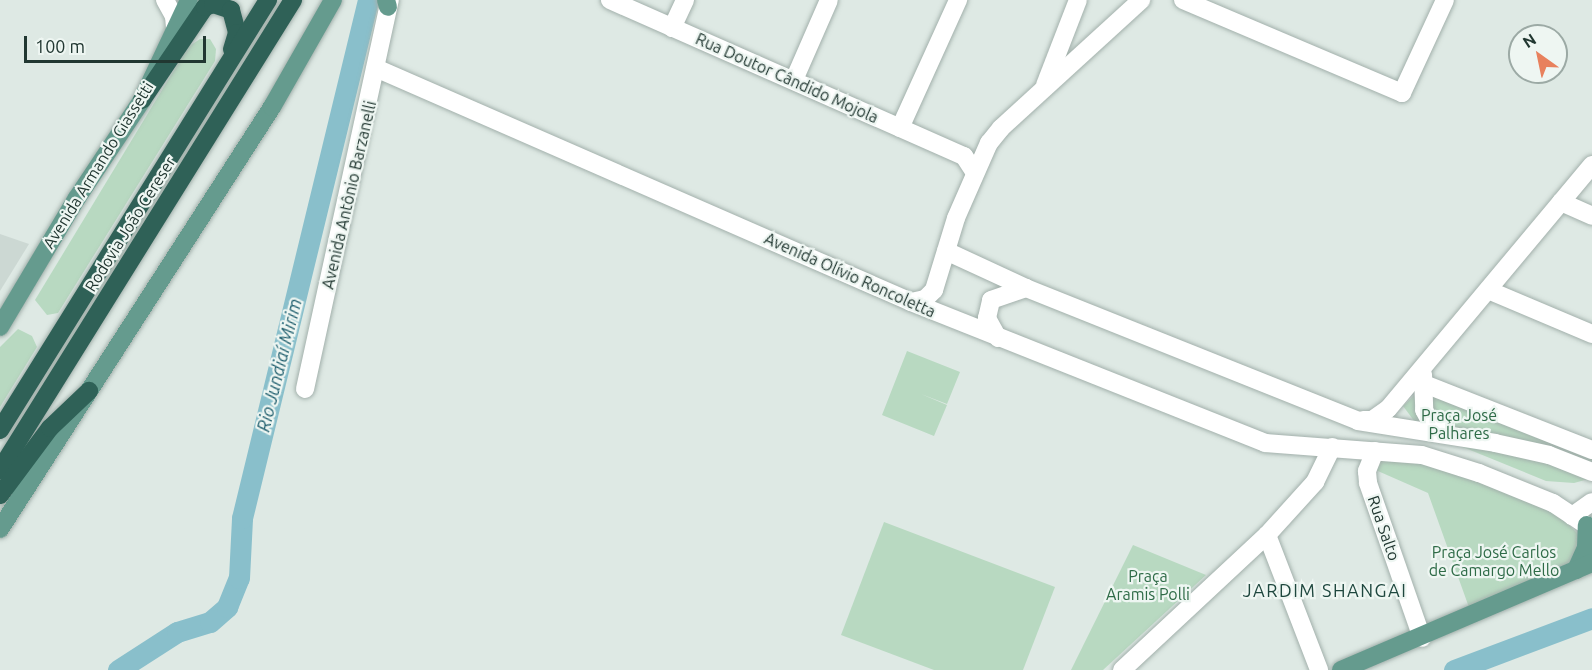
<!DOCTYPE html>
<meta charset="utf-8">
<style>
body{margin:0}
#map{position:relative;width:1592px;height:670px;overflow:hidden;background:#dee9e4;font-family:Ubuntu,sans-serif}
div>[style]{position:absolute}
.built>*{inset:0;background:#ccd8d3}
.green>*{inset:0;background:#b8d9c1}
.river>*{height:21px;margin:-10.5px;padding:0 10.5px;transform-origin:10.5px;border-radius:10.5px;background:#89bfcb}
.roads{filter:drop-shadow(0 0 2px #a2b0ab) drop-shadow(0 0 2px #a2b0ab)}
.minor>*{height:18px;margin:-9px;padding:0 9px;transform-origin:9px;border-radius:9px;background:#fff}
.major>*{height:18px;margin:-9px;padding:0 9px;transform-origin:9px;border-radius:9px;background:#659b8e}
.highway>*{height:18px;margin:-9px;padding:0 9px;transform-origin:9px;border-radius:9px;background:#2f6157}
span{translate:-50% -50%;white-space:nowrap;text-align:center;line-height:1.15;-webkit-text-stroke:4.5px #eef6f2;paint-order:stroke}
.street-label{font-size:16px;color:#213731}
.park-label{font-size:16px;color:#2e6b47}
.water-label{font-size:18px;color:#205f6e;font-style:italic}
.neighbourhood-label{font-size:18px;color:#1e473e;letter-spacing:1.5px}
.north{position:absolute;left:1508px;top:24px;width:60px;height:60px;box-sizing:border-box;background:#eef6f2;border:2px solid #9caaa5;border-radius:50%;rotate:327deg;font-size:16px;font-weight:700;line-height:24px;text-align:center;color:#213731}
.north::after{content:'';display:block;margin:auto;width:21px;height:27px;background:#e8815d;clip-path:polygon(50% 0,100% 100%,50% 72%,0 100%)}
.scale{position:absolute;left:24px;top:36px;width:182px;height:27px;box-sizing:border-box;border:3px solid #213731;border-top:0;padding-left:8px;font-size:18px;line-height:21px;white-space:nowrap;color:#213731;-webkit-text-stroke:4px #eef6f2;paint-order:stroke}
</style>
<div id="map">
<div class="built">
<div style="clip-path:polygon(0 234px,29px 244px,0 291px)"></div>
</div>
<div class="green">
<div style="clip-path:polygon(200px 39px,210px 39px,216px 49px,215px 61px,58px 313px,47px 315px,35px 300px,188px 47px)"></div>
<div style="clip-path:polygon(18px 329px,32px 336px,37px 347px,0 407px,0 347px)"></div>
<div style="clip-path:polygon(907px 351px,960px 372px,947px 404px,921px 394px,947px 405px,934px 436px,882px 415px)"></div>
<div style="clip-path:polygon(1422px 388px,1592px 458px,1592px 478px,1574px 483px,1546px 481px,1421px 430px,1403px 406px)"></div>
<div style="clip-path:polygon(1375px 459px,1421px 459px,1554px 510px,1589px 545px,1592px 558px,1471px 613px,1428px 493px,1371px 468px)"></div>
<div style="clip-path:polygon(884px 522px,1055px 587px,1023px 670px,934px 670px,841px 635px)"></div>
<div style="clip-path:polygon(1133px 545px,1206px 575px,1103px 670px,1071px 670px)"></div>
</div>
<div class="river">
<div style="left:118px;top:670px;width:70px;rotate:-32.8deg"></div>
<div style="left:177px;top:632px;width:34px;rotate:-17deg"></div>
<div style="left:210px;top:622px;width:23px;rotate:-41deg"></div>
<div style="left:227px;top:607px;width:31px;rotate:-68deg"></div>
<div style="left:239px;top:578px;width:60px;rotate:-87.1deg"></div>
<div style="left:242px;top:518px;width:533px;rotate:-76.33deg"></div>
<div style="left:1454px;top:670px;width:147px;rotate:-20.6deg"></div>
</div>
<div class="roads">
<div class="minor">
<div style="left:165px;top:0;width:18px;rotate:61deg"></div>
<div style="left:174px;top:16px;width:12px;rotate:85deg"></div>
<div style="left:610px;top:0;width:387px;rotate:23.8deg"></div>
<div style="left:964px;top:156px;width:20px;rotate:57deg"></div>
<div style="left:1183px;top:0;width:238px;rotate:23deg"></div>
<div style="left:1402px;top:93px;width:102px;rotate:-65.2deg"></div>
<div style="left:672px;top:28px;width:31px;rotate:-65deg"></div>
<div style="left:378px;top:69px;width:582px;rotate:23.61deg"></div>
<div style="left:911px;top:302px;width:381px;rotate:21.7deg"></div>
<div style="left:1265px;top:443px;width:157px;rotate:4.4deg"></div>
<div style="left:1422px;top:455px;width:60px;rotate:17.5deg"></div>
<div style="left:1479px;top:473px;width:80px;rotate:22.1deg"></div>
<div style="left:1553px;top:503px;width:47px;rotate:33.7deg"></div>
<div style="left:794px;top:80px;width:87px;rotate:-66.4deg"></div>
<div style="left:1045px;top:85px;width:91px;rotate:-68.8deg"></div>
<div style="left:900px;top:128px;width:141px;rotate:-65.6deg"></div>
<div style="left:1561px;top:202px;width:34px;rotate:24deg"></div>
<div style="left:946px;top:251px;width:88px;rotate:24.8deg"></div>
<div style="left:1026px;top:288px;width:358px;rotate:21.8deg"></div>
<div style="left:1358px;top:421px;width:139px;rotate:9.1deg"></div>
<div style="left:1495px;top:443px;width:55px;rotate:12.5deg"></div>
<div style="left:1549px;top:455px;width:46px;rotate:21.6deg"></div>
<div style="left:1488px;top:290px;width:113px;rotate:22.9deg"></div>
<div style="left:911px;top:302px;width:14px;rotate:-12deg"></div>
<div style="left:925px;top:299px;width:13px;rotate:-45deg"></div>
<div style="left:934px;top:290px;width:75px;rotate:-73deg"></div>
<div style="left:956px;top:218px;width:82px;rotate:-66.3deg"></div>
<div style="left:989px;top:143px;width:19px;rotate:-51deg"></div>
<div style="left:1001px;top:128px;width:190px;rotate:-42.4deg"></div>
<div style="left:998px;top:338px;width:23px;rotate:-119deg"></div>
<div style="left:987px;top:318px;width:18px;rotate:-77deg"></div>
<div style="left:991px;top:300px;width:37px;rotate:-19deg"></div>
<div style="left:1423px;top:374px;width:36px;rotate:88deg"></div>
<div style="left:1424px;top:410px;width:13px;rotate:61deg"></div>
<div style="left:1430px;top:421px;width:19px;rotate:39deg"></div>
<div style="left:1422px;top:383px;width:183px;rotate:21.5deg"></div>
<div style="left:305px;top:389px;width:398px;rotate:-77.7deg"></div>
<div style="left:1363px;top:420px;width:9px"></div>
<div style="left:1372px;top:420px;width:19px;rotate:-35deg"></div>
<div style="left:1388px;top:409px;width:318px;rotate:-50.1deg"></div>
<div style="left:1375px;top:451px;width:22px;rotate:112deg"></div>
<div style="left:1367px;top:471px;width:12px;rotate:85deg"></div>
<div style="left:1368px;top:483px;width:164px;rotate:70.8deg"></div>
<div style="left:1572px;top:516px;width:24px;rotate:-35deg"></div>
<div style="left:1267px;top:535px;width:145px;rotate:68.9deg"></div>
<div style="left:1122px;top:670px;width:198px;rotate:-43deg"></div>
<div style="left:1267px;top:535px;width:72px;rotate:-47.8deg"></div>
<div style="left:1315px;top:482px;width:39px;rotate:-64deg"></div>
</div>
<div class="major">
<div style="left:386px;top:0;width:7px;rotate:74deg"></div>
<div style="left:0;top:327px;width:150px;rotate:-59.2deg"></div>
<div style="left:77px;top:198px;width:118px;rotate:-56.4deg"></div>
<div style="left:142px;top:100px;width:110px;rotate:-64.8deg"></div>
<div style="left:0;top:529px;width:502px;rotate:-57.2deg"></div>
<div style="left:272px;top:107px;width:123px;rotate:-60.3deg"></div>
<div style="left:1576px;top:570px;width:24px;rotate:-66deg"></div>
<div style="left:1586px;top:548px;width:23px;rotate:-88deg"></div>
<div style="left:1341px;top:670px;width:273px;rotate:-23.1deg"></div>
</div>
<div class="highway">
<div style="left:142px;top:100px;width:112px;rotate:-55.9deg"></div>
<div style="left:205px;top:7px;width:9px;rotate:-21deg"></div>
<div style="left:213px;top:4px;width:19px;rotate:18deg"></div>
<div style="left:231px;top:10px;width:24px;rotate:75deg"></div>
<div style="left:237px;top:33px;width:17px;rotate:107deg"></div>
<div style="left:0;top:430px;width:507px;rotate:-58.07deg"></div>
<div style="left:0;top:470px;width:554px;rotate:-58.06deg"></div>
<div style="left:0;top:495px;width:84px;rotate:-53.3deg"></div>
<div style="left:50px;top:428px;width:54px;rotate:-43.5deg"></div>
</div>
</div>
<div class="street-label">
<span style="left:787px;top:78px;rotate:24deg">Rua Doutor Cândido Mojola</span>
<span style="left:98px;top:165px;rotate:-58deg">Avenida Armando Giassetti</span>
<span style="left:349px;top:195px;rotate:-77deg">Avenida Antônio Barzanelli</span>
<span style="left:130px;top:224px;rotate:-58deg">Rodovia João Cereser</span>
<span style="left:850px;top:275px;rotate:24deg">Avenida Olívio Roncoletta</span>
<span style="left:1384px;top:528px;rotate:71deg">Rua Salto</span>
</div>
<div class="park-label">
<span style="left:1459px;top:424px">Praça José<br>Palhares</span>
<span style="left:1494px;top:561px">Praça José Carlos<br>de Camargo Mello</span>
<span style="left:1148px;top:585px">Praça<br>Aramis Polli</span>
</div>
<div class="water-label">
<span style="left:279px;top:365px;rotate:-76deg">Rio Jundiaí Mirim</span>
</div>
<div class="neighbourhood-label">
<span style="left:1325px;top:590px">JARDIM SHANGAI</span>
</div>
<div class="north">N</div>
<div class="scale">100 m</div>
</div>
